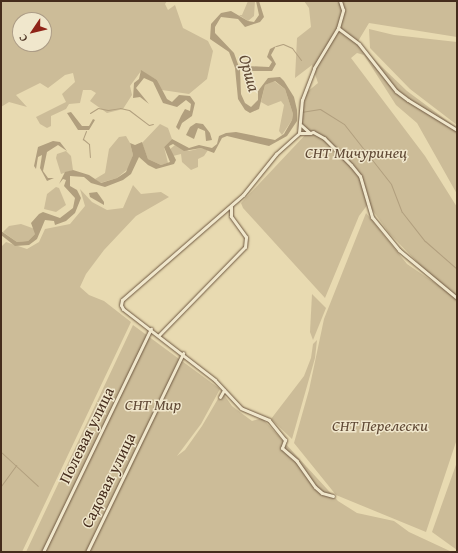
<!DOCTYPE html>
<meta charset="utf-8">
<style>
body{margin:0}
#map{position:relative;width:458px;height:553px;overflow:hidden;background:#e8dab1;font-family:"Gentium Book Plus",serif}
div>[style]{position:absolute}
.green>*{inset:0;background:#ccbc98}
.water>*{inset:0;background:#b19f7e}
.stream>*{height:1px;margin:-0.5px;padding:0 0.5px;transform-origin:0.5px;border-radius:0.5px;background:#b19f7e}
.roads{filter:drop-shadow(0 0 1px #6e5841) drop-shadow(0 0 1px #6e5841)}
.minor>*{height:3px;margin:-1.5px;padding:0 1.5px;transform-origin:1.5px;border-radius:1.5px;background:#f0e7cc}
span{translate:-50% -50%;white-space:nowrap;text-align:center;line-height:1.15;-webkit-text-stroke:3px #f0e7cc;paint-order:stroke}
.park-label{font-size:16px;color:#604935;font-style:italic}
.street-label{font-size:16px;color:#452c1c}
.water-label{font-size:17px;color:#604934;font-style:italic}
.frame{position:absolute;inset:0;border:2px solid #452c1c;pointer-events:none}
.north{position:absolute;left:12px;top:12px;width:40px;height:40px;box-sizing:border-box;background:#f0e7cc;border:1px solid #ac9c86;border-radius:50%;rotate:235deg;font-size:11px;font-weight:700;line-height:16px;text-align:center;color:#452c1c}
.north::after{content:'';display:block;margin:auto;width:14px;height:18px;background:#8f2418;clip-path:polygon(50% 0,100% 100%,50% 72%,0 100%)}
</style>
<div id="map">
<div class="green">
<div style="clip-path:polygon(evenodd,1px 1px,167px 1px,165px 4px,168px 10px,175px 5px,183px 28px,208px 41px,213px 51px,207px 79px,189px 94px,162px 90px,157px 80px,141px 71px,130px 86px,132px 95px,123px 109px,107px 113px,90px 101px,96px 93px,91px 90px,83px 90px,80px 103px,69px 104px,66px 109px,51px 116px,51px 126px,47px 128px,40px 124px,36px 117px,66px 102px,62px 94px,75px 82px,73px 73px,65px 75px,48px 88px,40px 83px,16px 95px,27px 107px,9px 102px,1px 107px,1px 1px,20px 20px,44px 20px,44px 44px,20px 44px,20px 20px)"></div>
<div style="clip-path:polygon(248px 1px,255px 1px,254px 16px,248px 21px,239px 15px,242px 15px)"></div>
<div style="clip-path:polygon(304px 1px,457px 1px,457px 37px,369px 23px,357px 43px,407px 91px,457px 128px,457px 194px,417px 123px,396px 105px,364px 55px,357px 53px,351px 58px,425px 156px,457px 207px,457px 297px,422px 267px,389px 233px,368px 204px,359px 216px,325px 298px,243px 208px,241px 203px,307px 133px,299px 121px,307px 92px,318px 83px,312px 65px,295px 78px,297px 38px,311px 27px,309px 8px)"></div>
<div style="clip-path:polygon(369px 29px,394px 35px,457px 42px,457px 125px,410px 89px,370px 48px)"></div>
<div style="clip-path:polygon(274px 81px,285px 89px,293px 114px,292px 120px,282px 135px,279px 131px,284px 105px,281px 101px,268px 106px,261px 102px,265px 85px)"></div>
<div style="clip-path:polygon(160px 124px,168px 128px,172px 139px,164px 147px,168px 163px,161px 165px,148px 159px,142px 143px)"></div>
<div style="clip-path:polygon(126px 136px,130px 143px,133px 155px,129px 168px,117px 178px,100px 183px,95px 179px,105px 173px,109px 149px,119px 137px)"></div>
<div style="clip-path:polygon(175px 145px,189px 151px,201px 148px,208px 150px,204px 156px,198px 159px,198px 167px,191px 170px,182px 162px,181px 154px,173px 156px,170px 153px,169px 150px)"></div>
<div style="clip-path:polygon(66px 151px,71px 156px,73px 170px,61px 174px,56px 158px,57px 154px)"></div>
<div style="clip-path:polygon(133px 185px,141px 194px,161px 192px,169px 197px,136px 216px,104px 250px,86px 274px,80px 287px,89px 295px,104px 301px,131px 322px,22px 552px,1px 552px,1px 247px,6px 242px,27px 249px,39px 242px,45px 229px,70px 224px,85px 206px,80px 189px,92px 202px,107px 210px,123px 208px)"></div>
<div style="clip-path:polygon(56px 187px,59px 188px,66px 205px,56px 212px,44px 209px,47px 194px)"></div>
<div style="clip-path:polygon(366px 213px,407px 264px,457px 298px,457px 439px,426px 532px,336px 495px,294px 443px,309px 390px,324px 319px)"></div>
<div style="clip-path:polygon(21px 224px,35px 229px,35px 234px,28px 241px,17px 242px,3px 232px,9px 226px)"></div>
<div style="clip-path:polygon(312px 294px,326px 308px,313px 340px,310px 332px)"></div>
<div style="clip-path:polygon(133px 325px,220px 389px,201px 424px,177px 456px,185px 450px,202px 426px,222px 392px,232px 406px,252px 421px,262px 418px,338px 501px,357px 513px,394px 521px,409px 532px,452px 552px,26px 552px)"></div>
<div style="clip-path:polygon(317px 340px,315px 358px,292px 439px,271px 419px,304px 376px,311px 358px,313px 344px)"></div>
<div style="clip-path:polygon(457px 462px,457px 550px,432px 532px)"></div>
</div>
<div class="water">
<div style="clip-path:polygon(256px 1px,259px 1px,264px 17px,260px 22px,245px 27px,238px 19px,221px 17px,215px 27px,215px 33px,234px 53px,240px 70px,241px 94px,245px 103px,251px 107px,258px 100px,258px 91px,268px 78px,280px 77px,284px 81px,294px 97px,297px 110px,297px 121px,287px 136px,269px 146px,227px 136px,222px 138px,214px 153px,201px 148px,184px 151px,173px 144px,169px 146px,176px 160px,174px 164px,156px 169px,148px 165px,139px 157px,131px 174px,123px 180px,105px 187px,91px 183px,84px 177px,70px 176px,70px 186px,77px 190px,81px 198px,75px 213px,66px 221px,55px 225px,54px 221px,45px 220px,37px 239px,29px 245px,15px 246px,1px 235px,1px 231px,17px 242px,28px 241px,35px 234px,31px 223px,39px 214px,43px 212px,60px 218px,73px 208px,75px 198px,64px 186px,66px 180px,63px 179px,59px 184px,65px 172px,73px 170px,89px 175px,101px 183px,117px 178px,126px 172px,133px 155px,130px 143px,135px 145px,142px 142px,148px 159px,161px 165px,170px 162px,164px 147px,172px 139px,189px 148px,199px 145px,212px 148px,217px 144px,219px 136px,226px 133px,236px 132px,275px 140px,284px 134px,292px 120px,293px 114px,285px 89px,275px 81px,265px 85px,259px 109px,250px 113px,245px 110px,238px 99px,235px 68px,229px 52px,210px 39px,211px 24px,221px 13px,231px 11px,248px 21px,254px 22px,259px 15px)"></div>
<div style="clip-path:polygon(276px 46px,271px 55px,276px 64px,272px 71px,253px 71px,243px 67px,238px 57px,248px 66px,269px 67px,272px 62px,267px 57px,270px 49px)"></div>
<div style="clip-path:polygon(141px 70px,157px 80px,167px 99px,172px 102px,179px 95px,190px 96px,195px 103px,192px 116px,182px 123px,179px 130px,176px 127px,181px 116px,185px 109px,190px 111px,191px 104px,186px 100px,177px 107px,163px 103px,153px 82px,144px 78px,136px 88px,149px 104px,140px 97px,133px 98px,134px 83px,139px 79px)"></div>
<div style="clip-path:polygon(71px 112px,82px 126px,89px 126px,93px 119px,95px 120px,89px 130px,78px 130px,67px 113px)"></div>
<div style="clip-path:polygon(196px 123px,203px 124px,210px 133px,212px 140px,206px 141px,205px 131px,198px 128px,194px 139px,186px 135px,190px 127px)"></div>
<div style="clip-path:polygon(53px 141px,60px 142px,67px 151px,58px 145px,47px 152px,43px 171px,48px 178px,54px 178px,47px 181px,40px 168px,42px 155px,38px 157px,36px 169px,34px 166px,38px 147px)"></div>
<div style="clip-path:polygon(97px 192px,104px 202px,104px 205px,90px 197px,89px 193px)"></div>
</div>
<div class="stream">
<div style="left:276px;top:46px;width:7px;rotate:-16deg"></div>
<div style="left:283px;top:44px;width:10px;rotate:24deg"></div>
<div style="left:292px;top:48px;width:15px;rotate:53deg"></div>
<div style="left:301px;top:112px;width:19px;rotate:-9deg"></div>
<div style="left:320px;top:109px;width:28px;rotate:32deg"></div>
<div style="left:344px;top:124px;width:76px;rotate:51.9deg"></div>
<div style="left:391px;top:184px;width:30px;rotate:69deg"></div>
<div style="left:402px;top:212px;width:37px;rotate:52deg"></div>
<div style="left:425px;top:241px;width:43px;rotate:41.2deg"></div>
<div style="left:90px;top:113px;width:9px;rotate:-32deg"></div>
<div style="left:98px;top:108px;width:10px;rotate:11deg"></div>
<div style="left:108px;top:110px;width:12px;rotate:-9deg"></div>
<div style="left:120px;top:108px;width:9px;rotate:13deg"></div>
<div style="left:129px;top:110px;width:25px;rotate:37deg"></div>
<div style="left:149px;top:125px;width:4px;rotate:-14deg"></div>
<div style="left:86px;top:131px;width:9px;rotate:111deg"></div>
<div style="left:83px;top:139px;width:8px;rotate:40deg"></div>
<div style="left:89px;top:144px;width:13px;rotate:86deg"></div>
<div style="left:1px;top:452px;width:50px;rotate:42.6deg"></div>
<div style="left:1px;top:486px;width:26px;rotate:-54deg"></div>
</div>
<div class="roads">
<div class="minor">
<div style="left:338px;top:28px;width:26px;rotate:37deg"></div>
<div style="left:359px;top:44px;width:60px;rotate:51.8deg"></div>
<div style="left:396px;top:91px;width:15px;rotate:37deg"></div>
<div style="left:408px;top:100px;width:57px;rotate:31.5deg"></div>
<div style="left:301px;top:125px;width:12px;rotate:42deg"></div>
<div style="left:310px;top:133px;width:3px;rotate:-18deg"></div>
<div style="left:313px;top:132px;width:13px;rotate:29deg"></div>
<div style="left:324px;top:138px;width:38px;rotate:45deg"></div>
<div style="left:351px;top:165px;width:14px;rotate:51deg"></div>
<div style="left:360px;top:176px;width:43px;rotate:73.7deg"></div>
<div style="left:372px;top:217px;width:43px;rotate:50.7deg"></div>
<div style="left:399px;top:250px;width:75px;rotate:39.6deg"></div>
<div style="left:299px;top:133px;width:11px"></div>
<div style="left:159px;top:335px;width:123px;rotate:-45.7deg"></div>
<div style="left:245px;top:247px;width:10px;rotate:-84deg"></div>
<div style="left:246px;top:237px;width:26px;rotate:-126deg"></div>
<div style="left:231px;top:216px;width:10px;rotate:-90deg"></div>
<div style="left:220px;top:397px;width:8px;rotate:-60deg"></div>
<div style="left:333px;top:496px;width:11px;rotate:-165deg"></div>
<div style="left:322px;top:493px;width:9px;rotate:-139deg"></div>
<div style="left:315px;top:487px;width:32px;rotate:-125deg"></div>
<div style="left:297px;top:461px;width:20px;rotate:-139deg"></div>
<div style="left:282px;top:448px;width:9px;rotate:-69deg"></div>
<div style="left:285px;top:440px;width:26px;rotate:-129deg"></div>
<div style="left:269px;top:420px;width:30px;rotate:-157deg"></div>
<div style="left:241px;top:408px;width:38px;rotate:-133deg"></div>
<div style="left:215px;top:380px;width:116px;rotate:-142.3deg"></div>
<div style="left:123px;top:309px;width:4px;rotate:-117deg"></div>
<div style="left:121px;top:305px;width:5px;rotate:-79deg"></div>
<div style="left:122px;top:300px;width:160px;rotate:-41deg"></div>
<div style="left:243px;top:195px;width:53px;rotate:-51.2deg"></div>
<div style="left:276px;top:154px;width:31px;rotate:-42deg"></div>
<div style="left:299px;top:133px;width:33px;rotate:-85deg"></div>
<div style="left:302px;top:100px;width:34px;rotate:-69deg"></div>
<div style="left:314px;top:68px;width:47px;rotate:-59deg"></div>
<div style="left:338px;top:28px;width:19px;rotate:-74deg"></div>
<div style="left:343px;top:10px;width:9px;rotate:-108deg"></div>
<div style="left:43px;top:552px;width:248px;rotate:-64.2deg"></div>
<div style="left:87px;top:552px;width:221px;rotate:-64.2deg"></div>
</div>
</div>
<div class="park-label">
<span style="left:356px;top:152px">СНТ Мичуринец</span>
<span style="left:153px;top:404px">СНТ Мир</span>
<span style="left:380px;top:425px">СНТ Перелески</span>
</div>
<div class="street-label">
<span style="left:86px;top:435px;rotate:-64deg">Полевая улица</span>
<span style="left:108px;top:480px;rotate:-64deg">Садовая улица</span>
</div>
<div class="water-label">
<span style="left:250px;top:73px;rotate:74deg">Орша</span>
</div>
<div class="frame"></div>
<div class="north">С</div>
</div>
